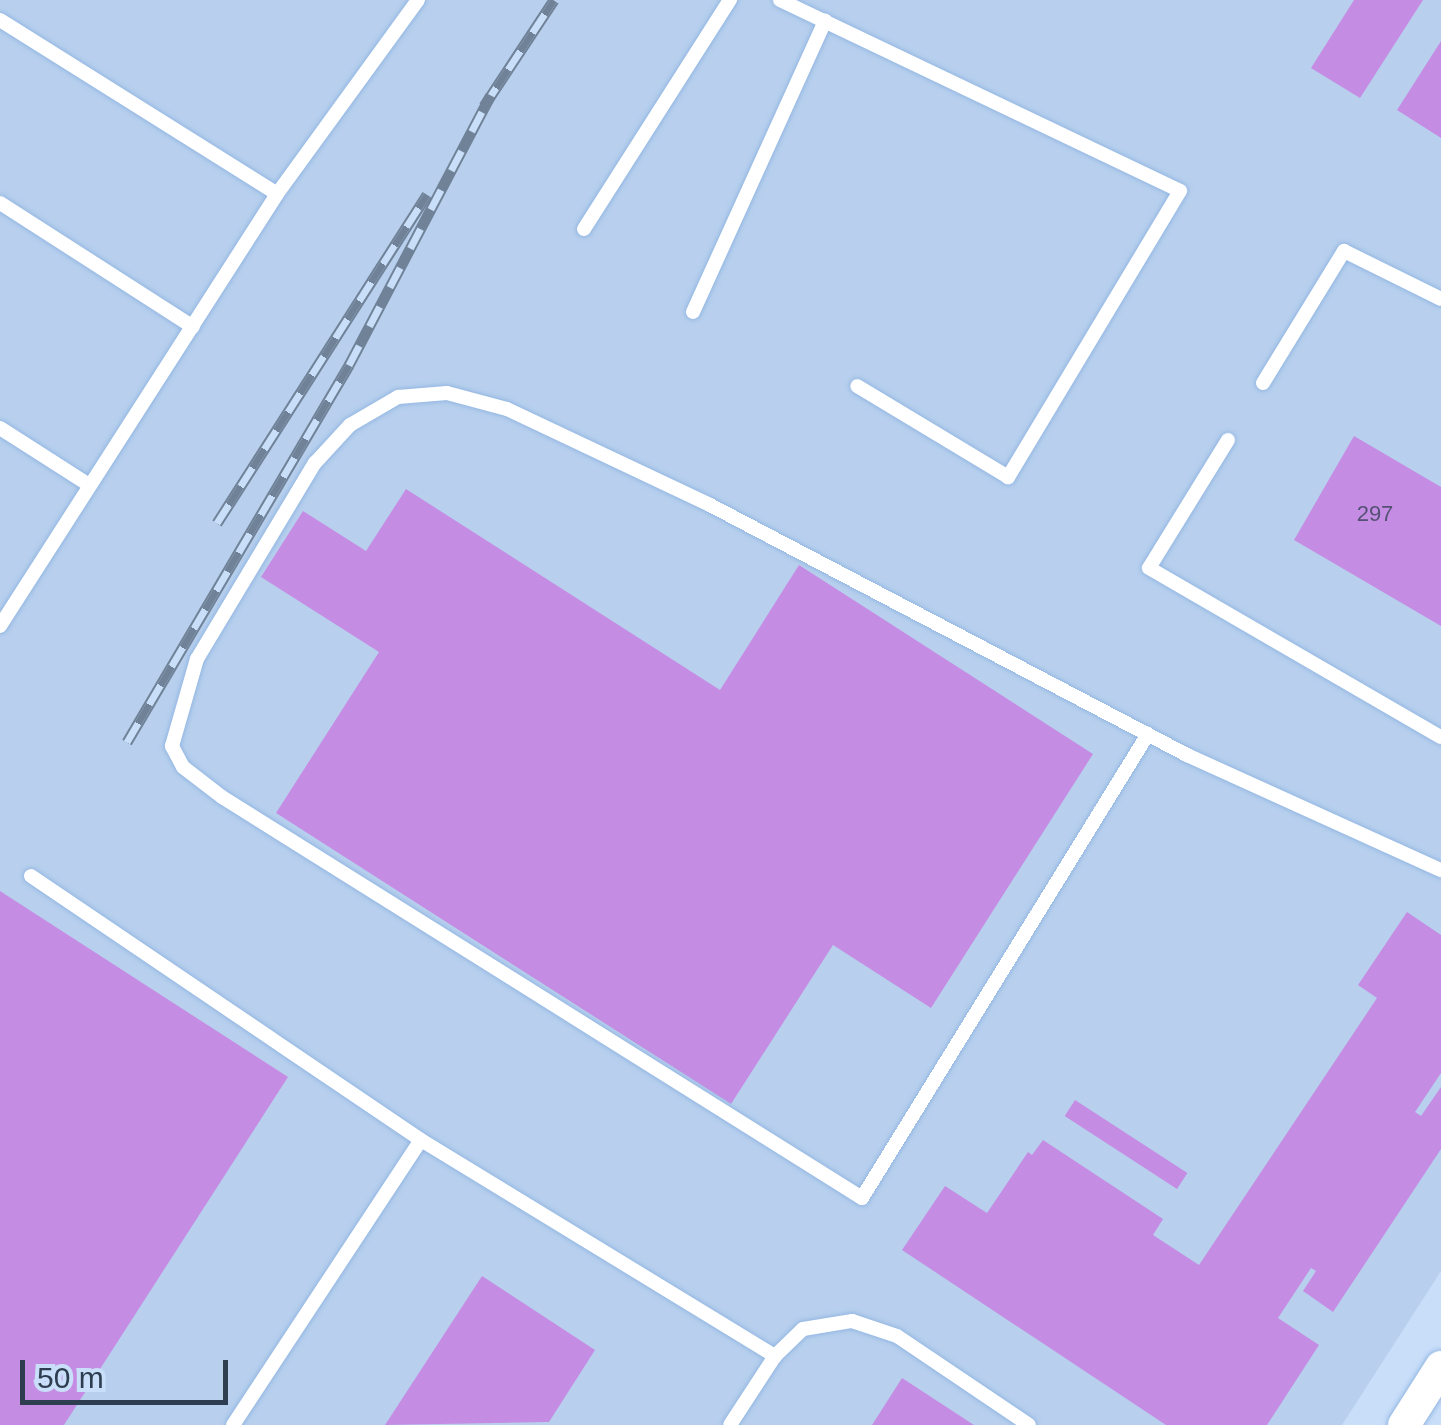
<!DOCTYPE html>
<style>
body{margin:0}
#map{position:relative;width:1441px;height:1425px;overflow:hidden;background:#c8def9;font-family:Arial,sans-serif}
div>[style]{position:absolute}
.built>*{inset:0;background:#b8d0ee}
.building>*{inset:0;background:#c58ce3;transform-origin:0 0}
.roads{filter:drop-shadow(0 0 2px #94b7e2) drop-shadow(0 0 2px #94b7e2)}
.service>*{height:14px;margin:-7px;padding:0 7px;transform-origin:7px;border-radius:7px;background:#fff}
.tertiary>*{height:32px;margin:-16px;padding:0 16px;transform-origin:16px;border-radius:16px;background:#fff}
.rail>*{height:11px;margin-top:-5.5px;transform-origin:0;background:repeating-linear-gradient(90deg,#c8def9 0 22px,#708297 0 44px);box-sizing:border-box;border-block:2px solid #708297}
span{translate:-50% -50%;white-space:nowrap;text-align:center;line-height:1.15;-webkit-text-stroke:8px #c8def9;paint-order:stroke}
.number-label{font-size:22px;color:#545174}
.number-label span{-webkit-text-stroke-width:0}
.scale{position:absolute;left:20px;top:1360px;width:208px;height:45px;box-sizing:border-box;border:5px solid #2e3d4f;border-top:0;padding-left:12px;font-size:30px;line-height:35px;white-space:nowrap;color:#2e3d4f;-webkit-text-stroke:8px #c8def9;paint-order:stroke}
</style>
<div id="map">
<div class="built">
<div style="clip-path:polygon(0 0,1441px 0,1441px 1271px,1342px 1425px,0 1425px)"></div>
</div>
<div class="building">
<div style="clip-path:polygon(1354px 0,1423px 0,1360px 98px,1311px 68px)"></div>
<div style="clip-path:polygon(1441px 41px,1441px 138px,1397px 110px)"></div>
<div style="clip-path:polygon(1354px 436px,1441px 487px,1441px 626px,1294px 540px)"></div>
<div style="clip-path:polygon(406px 489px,720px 690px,799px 565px,1093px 754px,931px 1008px,833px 945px,731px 1104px,276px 813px,379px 652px,261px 577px,303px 511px,366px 551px)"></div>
<div style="clip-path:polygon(0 891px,288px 1077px,64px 1425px,0 1425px)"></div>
<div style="clip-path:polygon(1407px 912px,1441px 935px,1441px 1073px,1415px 1112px,1421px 1116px,1441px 1087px,1441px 1149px,1333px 1312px,1303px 1291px,1316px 1271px,1311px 1268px,1278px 1318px,1319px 1345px,1267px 1425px,1166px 1425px,902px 1250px,945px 1186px,987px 1213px,1028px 1152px,1032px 1155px,1043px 1140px,1163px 1219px,1153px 1235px,1199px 1265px,1377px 998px,1358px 985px)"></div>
<div style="left:1075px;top:1100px;width:134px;height:19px;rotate:33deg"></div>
<div style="clip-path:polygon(482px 1276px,595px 1350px,549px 1422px,385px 1425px)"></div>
<div style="clip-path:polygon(902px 1378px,974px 1425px,872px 1425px)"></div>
</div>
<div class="roads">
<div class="service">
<div style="left:780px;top:0;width:443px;rotate:25.5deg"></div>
<div style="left:1180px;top:191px;width:334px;rotate:121deg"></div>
<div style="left:1008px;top:477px;width:176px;rotate:-148.9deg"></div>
<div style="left:0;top:20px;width:327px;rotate:32.1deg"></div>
<div style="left:277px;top:194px;width:240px;rotate:-54deg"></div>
<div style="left:0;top:203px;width:229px;rotate:32.7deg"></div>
<div style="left:584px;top:229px;width:272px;rotate:-57.5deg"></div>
<div style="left:693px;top:312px;width:320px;rotate:-65.6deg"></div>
<div style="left:1263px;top:383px;width:155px;rotate:-58.5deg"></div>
<div style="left:1344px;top:251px;width:108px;rotate:26.3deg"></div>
<div style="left:0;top:428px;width:106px;rotate:32.6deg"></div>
<div style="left:1228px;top:440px;width:150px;rotate:121.7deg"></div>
<div style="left:1149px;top:568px;width:337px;rotate:30.1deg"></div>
<div style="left:0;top:626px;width:513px;rotate:-57.33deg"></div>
<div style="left:1148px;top:734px;width:545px;rotate:121.65deg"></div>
<div style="left:862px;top:1198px;width:755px;rotate:-147.93deg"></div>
<div style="left:222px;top:797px;width:49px;rotate:-142.4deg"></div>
<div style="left:183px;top:767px;width:24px;rotate:-118deg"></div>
<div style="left:172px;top:746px;width:91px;rotate:-74deg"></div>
<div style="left:197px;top:659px;width:229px;rotate:-59deg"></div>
<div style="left:315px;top:463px;width:52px;rotate:-47.4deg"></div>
<div style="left:350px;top:425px;width:56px;rotate:-30.3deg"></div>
<div style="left:398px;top:397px;width:49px;rotate:-4.7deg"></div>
<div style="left:447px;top:393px;width:62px;rotate:14.9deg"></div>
<div style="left:507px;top:409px;width:225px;rotate:25.3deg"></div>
<div style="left:710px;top:505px;width:539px;rotate:27.66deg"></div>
<div style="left:1187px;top:755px;width:279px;rotate:24.4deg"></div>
<div style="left:31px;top:876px;width:471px;rotate:34.1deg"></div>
<div style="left:421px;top:1140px;width:415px;rotate:31.4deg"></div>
<div style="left:775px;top:1356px;width:82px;rotate:123.1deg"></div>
<div style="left:775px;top:1356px;width:39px;rotate:-44deg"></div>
<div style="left:803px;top:1329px;width:50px;rotate:-9.3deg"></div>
<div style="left:852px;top:1321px;width:47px;rotate:18.4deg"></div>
<div style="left:897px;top:1336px;width:159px;rotate:34deg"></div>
<div style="left:233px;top:1425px;width:341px;rotate:-56.6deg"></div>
</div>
<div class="tertiary">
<div style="left:1404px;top:1425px;width:69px;rotate:-57.5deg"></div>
</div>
</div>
<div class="rail">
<div style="left:484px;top:106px;width:127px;rotate:-56.6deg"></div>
<div style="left:217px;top:523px;width:390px;rotate:-57.4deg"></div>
<div style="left:127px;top:742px;width:438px;rotate:-59.5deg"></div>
<div style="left:349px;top:365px;width:305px;rotate:-62.3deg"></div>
</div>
<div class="number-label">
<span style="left:1375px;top:514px">297</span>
</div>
<div class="scale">50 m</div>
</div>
